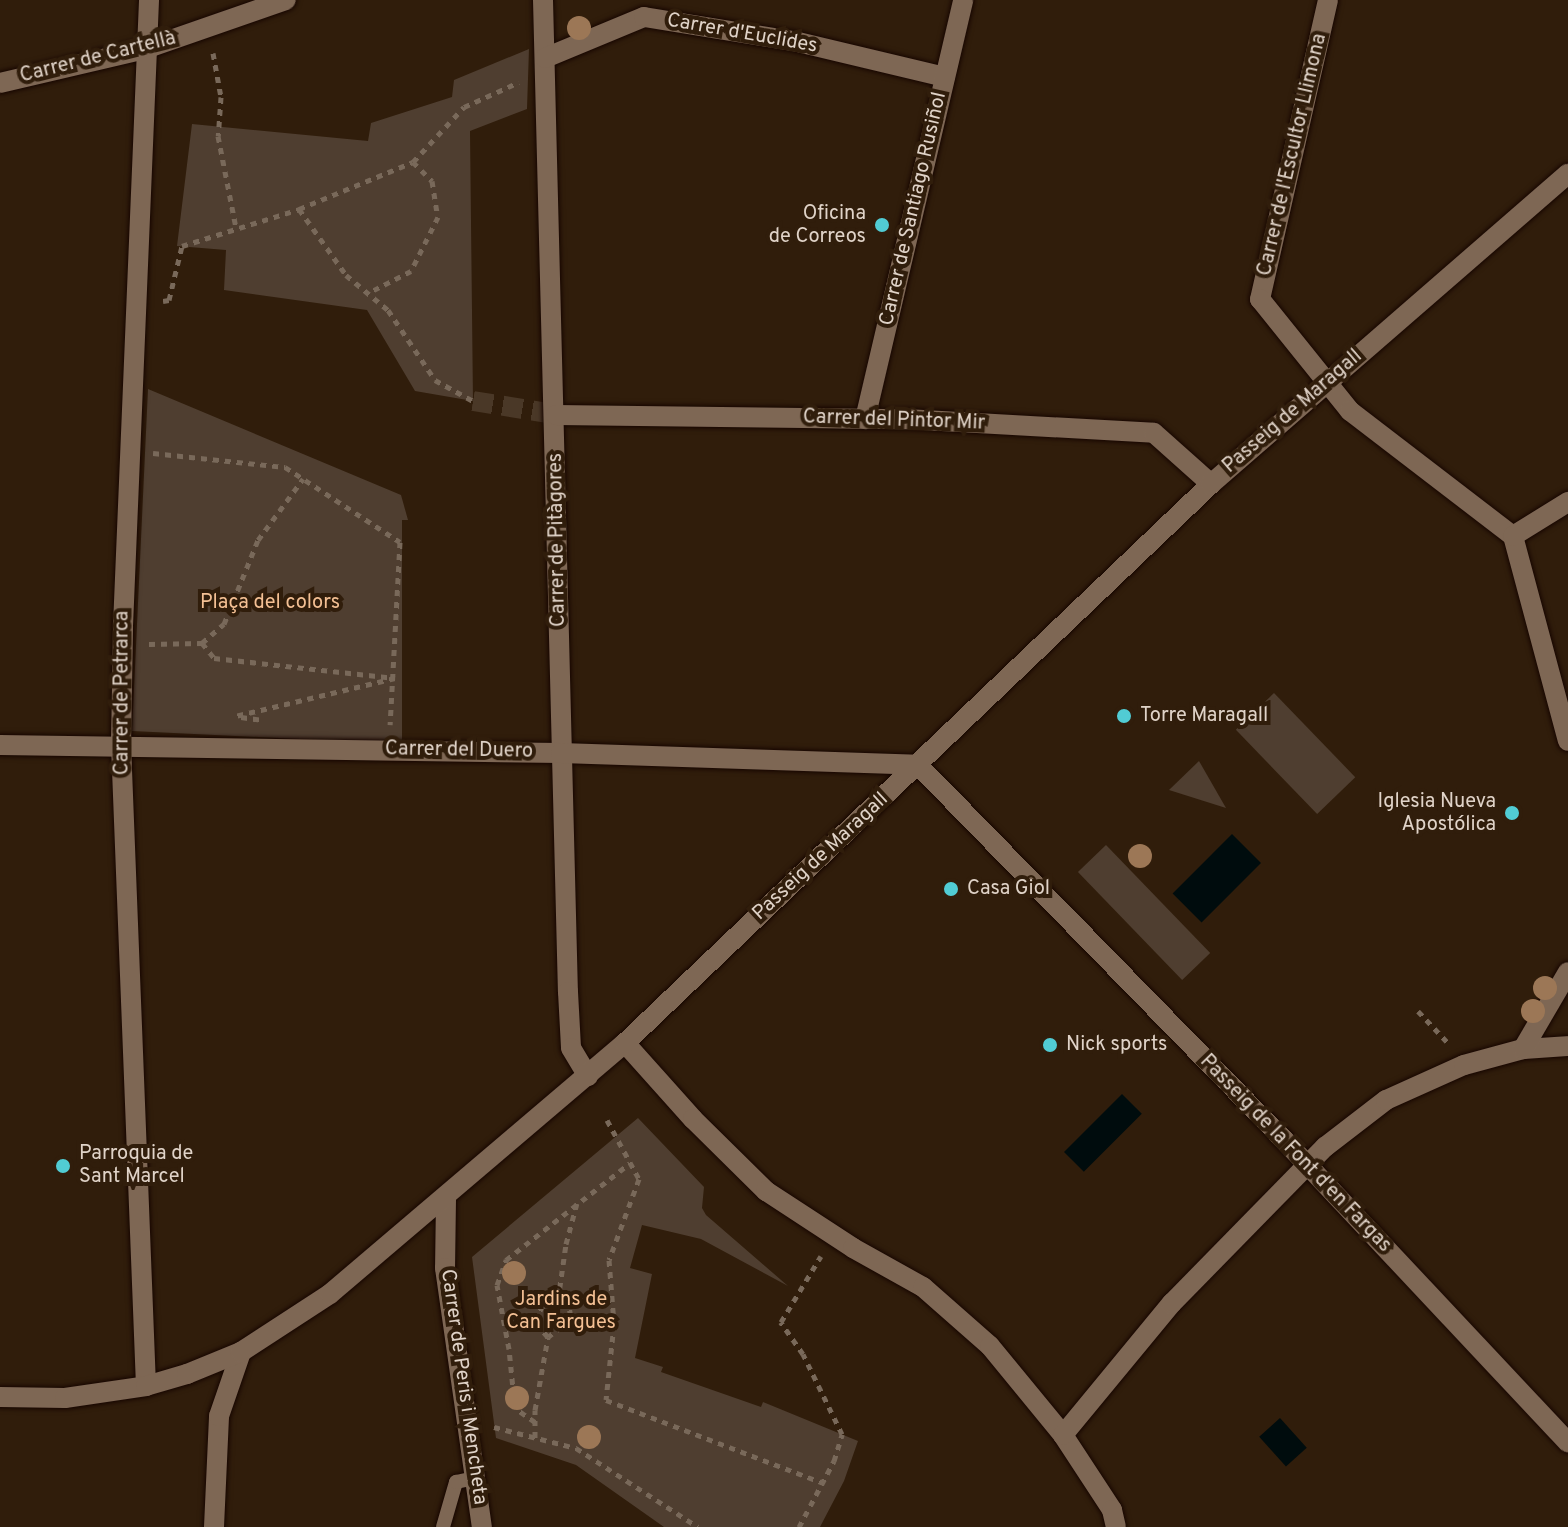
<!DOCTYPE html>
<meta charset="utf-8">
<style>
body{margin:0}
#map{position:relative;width:1568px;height:1527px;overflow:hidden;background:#301d0b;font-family:Overpass,sans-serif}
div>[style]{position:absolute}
.green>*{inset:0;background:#4f3e30;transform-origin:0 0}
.water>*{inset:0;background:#000c0d;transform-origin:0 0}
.street-tunnel>*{height:20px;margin-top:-10px;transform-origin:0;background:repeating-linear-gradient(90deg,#4a3827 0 20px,transparent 0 30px)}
.path>*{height:5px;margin-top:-2.5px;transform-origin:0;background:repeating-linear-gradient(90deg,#79695a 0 6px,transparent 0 12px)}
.roads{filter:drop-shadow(0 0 2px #170600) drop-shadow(0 0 2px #170600)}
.lane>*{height:14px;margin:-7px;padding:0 7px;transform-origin:7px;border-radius:7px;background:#7e6754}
.street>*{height:20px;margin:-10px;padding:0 10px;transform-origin:10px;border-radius:10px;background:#7e6754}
.secondary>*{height:20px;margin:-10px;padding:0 10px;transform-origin:10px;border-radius:10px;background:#7e6754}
.trees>*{width:24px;height:24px;margin:-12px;border-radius:50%;background:#9c7756}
.dots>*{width:22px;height:22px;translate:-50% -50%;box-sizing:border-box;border:4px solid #301d0b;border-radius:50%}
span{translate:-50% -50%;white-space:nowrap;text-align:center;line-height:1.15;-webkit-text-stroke:8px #301d0b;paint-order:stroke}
.street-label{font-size:20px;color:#e0d3c8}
.poi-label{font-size:20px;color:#e0d3c8}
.right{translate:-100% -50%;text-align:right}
.left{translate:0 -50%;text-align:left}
.park-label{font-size:20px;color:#f4c094}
</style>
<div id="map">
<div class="green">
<div style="clip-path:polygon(529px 49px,527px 109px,470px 131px,473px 401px,415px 391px,367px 310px,224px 290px,226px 250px,177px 246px,192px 124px,368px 141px,371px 123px,452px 97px,454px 80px)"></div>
<div style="clip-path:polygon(148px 389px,401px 495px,408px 520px,402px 520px,402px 744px,132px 731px)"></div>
<div style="left:1274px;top:693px;width:117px;height:53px;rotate:46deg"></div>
<div style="clip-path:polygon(1199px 761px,1226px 808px,1169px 790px)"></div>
<div style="left:1106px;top:845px;width:150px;height:39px;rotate:46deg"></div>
<div style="clip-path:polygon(638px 1118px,704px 1187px,702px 1208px,706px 1215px,788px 1286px,701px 1239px,642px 1225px,630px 1268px,652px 1274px,635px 1358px,663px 1367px,661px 1372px,761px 1407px,763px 1402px,858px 1441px,844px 1481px,820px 1527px,664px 1527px,576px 1465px,496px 1438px,472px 1257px)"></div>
</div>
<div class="water">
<div style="left:1232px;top:834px;width:41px;height:84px;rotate:45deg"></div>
<div style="left:1122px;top:1094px;width:28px;height:82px;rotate:45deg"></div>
<div style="left:1280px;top:1418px;width:40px;height:28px;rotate:48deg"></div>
</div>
<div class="street-tunnel">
<div style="left:473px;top:401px;width:75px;rotate:9.2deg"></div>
</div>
<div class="path">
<div style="left:213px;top:53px;width:45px;rotate:79.7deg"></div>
<div style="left:221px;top:97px;width:39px;rotate:94deg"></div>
<div style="left:218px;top:136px;width:94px;rotate:78.9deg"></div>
<div style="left:413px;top:162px;width:75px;rotate:-47.2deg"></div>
<div style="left:464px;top:107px;width:60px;rotate:-24.4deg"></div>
<div style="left:299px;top:209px;width:81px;rotate:54.5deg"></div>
<div style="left:346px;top:275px;width:55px;rotate:39.8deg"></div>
<div style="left:388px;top:310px;width:84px;rotate:56.1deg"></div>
<div style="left:435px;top:380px;width:43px;rotate:28.9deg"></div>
<div style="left:163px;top:301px;width:6px;rotate:-9deg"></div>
<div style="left:169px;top:300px;width:56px;rotate:-76.5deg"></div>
<div style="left:182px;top:246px;width:123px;rotate:-17.5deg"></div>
<div style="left:299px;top:209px;width:123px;rotate:-22.4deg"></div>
<div style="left:413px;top:162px;width:27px;rotate:45deg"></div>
<div style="left:432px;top:181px;width:36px;rotate:81deg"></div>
<div style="left:438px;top:217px;width:60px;rotate:116.6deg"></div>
<div style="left:411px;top:271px;width:48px;rotate:152.9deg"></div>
<div style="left:153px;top:453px;width:133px;rotate:6.1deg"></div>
<div style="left:285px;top:467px;width:137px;rotate:33.1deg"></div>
<div style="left:400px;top:542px;width:183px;rotate:93.1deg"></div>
<div style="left:202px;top:643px;width:19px;rotate:51deg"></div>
<div style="left:214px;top:658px;width:182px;rotate:6.3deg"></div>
<div style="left:395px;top:678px;width:163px;rotate:166.6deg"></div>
<div style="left:149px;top:644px;width:53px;rotate:-1.1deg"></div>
<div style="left:202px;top:643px;width:29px;rotate:-41deg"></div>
<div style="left:224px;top:624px;width:91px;rotate:-68deg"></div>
<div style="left:258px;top:540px;width:76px;rotate:-53.6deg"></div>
<div style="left:241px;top:717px;width:22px;rotate:8deg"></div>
<div style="left:1418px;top:1011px;width:47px;rotate:46.7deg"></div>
<div style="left:607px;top:1120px;width:67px;rotate:61.5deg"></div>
<div style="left:639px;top:1179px;width:86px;rotate:110.3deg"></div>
<div style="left:609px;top:1260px;width:64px;rotate:85.5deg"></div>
<div style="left:614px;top:1324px;width:76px;rotate:96deg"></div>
<div style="left:606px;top:1400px;width:232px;rotate:20.9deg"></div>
<div style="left:558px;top:1300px;width:57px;rotate:-81.9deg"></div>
<div style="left:566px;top:1244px;width:42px;rotate:-75deg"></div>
<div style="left:571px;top:1319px;width:43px;rotate:6.6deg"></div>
<div style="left:504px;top:1323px;width:30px;rotate:-4deg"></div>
<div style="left:535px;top:1422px;width:24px;rotate:-145deg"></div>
<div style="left:515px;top:1408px;width:59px;rotate:-95.8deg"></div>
<div style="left:509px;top:1349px;width:65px;rotate:-100.6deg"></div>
<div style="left:497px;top:1285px;width:27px;rotate:-70deg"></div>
<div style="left:506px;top:1260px;width:157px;rotate:-38deg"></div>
<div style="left:494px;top:1427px;width:85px;rotate:14.4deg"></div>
<div style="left:576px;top:1448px;width:145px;rotate:32.9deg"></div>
<div style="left:535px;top:1438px;width:28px;rotate:-90deg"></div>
<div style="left:535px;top:1410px;width:74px;rotate:-79.9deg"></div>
<div style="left:548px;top:1337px;width:21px;rotate:-131deg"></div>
<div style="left:534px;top:1321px;width:22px;rotate:-60deg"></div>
<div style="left:545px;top:1302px;width:23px;rotate:-10deg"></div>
<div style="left:568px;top:1298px;width:21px;rotate:82deg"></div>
<div style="left:571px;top:1319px;width:29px;rotate:142deg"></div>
<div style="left:799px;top:1527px;width:75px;rotate:-62.1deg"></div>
<div style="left:834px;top:1461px;width:28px;rotate:-73deg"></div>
<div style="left:842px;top:1434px;width:89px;rotate:-116deg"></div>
<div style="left:803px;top:1354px;width:39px;rotate:-125deg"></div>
<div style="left:781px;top:1322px;width:77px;rotate:-58.8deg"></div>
</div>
<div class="roads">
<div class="lane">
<div style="left:443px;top:1527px;width:47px;rotate:-73.9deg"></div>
<div style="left:456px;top:1482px;width:19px;rotate:-12deg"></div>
</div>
<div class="street">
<div style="left:543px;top:0;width:992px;rotate:88.56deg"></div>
<div style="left:568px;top:992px;width:56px;rotate:86.9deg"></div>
<div style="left:571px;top:1048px;width:33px;rotate:59deg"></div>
<div style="left:1328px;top:0;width:307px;rotate:102.8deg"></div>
<div style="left:1260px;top:299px;width:144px;rotate:51.2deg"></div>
<div style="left:1350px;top:411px;width:205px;rotate:37.5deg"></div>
<div style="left:1513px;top:536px;width:212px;rotate:75deg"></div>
<div style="left:545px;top:58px;width:107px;rotate:-22.5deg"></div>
<div style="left:644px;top:17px;width:156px;rotate:9.2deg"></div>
<div style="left:798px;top:42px;width:151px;rotate:13.4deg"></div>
<div style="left:0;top:83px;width:149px;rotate:-13.2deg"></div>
<div style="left:145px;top:49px;width:149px;rotate:-19.2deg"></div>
<div style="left:556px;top:415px;width:350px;rotate:0.7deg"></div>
<div style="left:906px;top:419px;width:248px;rotate:3.2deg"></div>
<div style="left:1154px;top:433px;width:76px;rotate:41.8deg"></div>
<div style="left:865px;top:419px;width:430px;rotate:-76.8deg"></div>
<div style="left:1513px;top:536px;width:65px;rotate:-31.7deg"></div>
<div style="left:0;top:745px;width:561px;rotate:0.82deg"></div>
<div style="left:561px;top:753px;width:357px;rotate:1.9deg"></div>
<div style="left:918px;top:765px;width:524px;rotate:45.7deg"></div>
<div style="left:1284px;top:1140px;width:415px;rotate:46.8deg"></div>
<div style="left:625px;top:1043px;width:102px;rotate:48.2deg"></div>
<div style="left:693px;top:1119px;width:103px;rotate:44.6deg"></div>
<div style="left:766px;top:1191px;width:104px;rotate:33.2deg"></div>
<div style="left:853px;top:1248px;width:80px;rotate:29.1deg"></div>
<div style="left:923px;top:1287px;width:89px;rotate:41.4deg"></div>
<div style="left:990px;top:1346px;width:115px;rotate:50.6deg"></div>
<div style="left:1063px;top:1435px;width:90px;rotate:56.8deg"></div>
<div style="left:1112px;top:1510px;width:17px;rotate:77deg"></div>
<div style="left:1523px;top:1049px;width:45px;rotate:-3.8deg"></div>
<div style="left:446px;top:1199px;width:69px;rotate:90.8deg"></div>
<div style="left:445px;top:1268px;width:262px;rotate:81.9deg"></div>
<div style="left:146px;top:1386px;width:642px;rotate:-92.23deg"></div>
<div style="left:121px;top:744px;width:118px;rotate:-89deg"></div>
<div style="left:123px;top:626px;width:627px;rotate:-87.62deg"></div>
<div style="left:1063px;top:1435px;width:171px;rotate:-50.5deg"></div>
<div style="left:1172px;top:1303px;width:219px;rotate:-45.6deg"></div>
<div style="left:1325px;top:1147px;width:77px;rotate:-37.6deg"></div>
<div style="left:1386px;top:1100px;width:85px;rotate:-24.2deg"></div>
<div style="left:1464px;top:1065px;width:61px;rotate:-15.2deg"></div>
<div style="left:1523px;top:1049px;width:89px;rotate:-59.7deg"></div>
<div style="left:214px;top:1527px;width:111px;rotate:-87.4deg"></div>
<div style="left:219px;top:1416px;width:68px;rotate:-71deg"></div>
</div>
<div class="secondary">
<div style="left:0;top:1397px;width:65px;rotate:0.9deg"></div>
<div style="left:65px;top:1398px;width:82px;rotate:-8.4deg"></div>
<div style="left:146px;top:1386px;width:43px;rotate:-16.3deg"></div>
<div style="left:187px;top:1374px;width:58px;rotate:-22.2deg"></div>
<div style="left:241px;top:1352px;width:106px;rotate:-33.1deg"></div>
<div style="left:330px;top:1294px;width:387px;rotate:-40.4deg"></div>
<div style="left:625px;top:1043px;width:810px;rotate:-43.65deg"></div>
<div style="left:1211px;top:484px;width:473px;rotate:-41deg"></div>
</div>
</div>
<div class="trees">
<div style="left:579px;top:28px"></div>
<div style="left:1140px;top:856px"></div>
<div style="left:1545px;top:988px"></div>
<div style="left:1533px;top:1011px"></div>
<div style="left:514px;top:1273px"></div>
<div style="left:517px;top:1398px"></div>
<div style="left:589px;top:1437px"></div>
</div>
<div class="dots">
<div style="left:882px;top:225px;background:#51ccd4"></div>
<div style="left:1124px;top:716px;background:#51ccd4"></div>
<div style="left:1512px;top:813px;background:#51ccd4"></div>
<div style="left:951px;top:889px;background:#51ccd4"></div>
<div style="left:1050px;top:1045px;background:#51ccd4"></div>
<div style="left:63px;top:1166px;background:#51ccd4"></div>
</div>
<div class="street-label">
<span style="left:742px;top:34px;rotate:10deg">Carrer d'Euclides</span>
<span style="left:98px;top:58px;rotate:-14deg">Carrer de Cartellà</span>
<span style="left:1293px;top:155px;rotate:-77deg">Carrer de l'Escultor Llimona</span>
<span style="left:914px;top:209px;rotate:-77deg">Carrer de Santiago Rusiñol</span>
<span style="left:1293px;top:412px;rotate:-41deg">Passeig de Maragall</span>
<span style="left:894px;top:421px;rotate:2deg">Carrer del Pintor Mir</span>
<span style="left:558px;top:540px;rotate:-91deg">Carrer de Pitàgores</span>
<span style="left:123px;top:693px;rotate:-90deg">Carrer de Petrarca</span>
<span style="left:459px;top:751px;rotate:1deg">Carrer del Duero</span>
<span style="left:821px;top:857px;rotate:-43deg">Passeig de Maragall</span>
<span style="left:1295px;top:1154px;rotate:46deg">Passeig de la Font d'en Fargas</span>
<span style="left:463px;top:1387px;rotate:82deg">Carrer de Peris i Mencheta</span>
</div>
<div class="poi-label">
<span class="right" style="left:866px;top:226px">Oficina<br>de Correos</span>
<span class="left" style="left:1140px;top:716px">Torre Maragall</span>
<span class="right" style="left:1496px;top:814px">Iglesia Nueva<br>Apostólica</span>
<span class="left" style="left:967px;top:889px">Casa Giol</span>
<span class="left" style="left:1066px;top:1045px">Nick sports</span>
<span class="left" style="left:79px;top:1166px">Parroquia de<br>Sant Marcel</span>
</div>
<div class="park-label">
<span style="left:270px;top:603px">Plaça del colors</span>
<span style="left:561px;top:1312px">Jardins de<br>Can Fargues</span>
</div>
</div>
